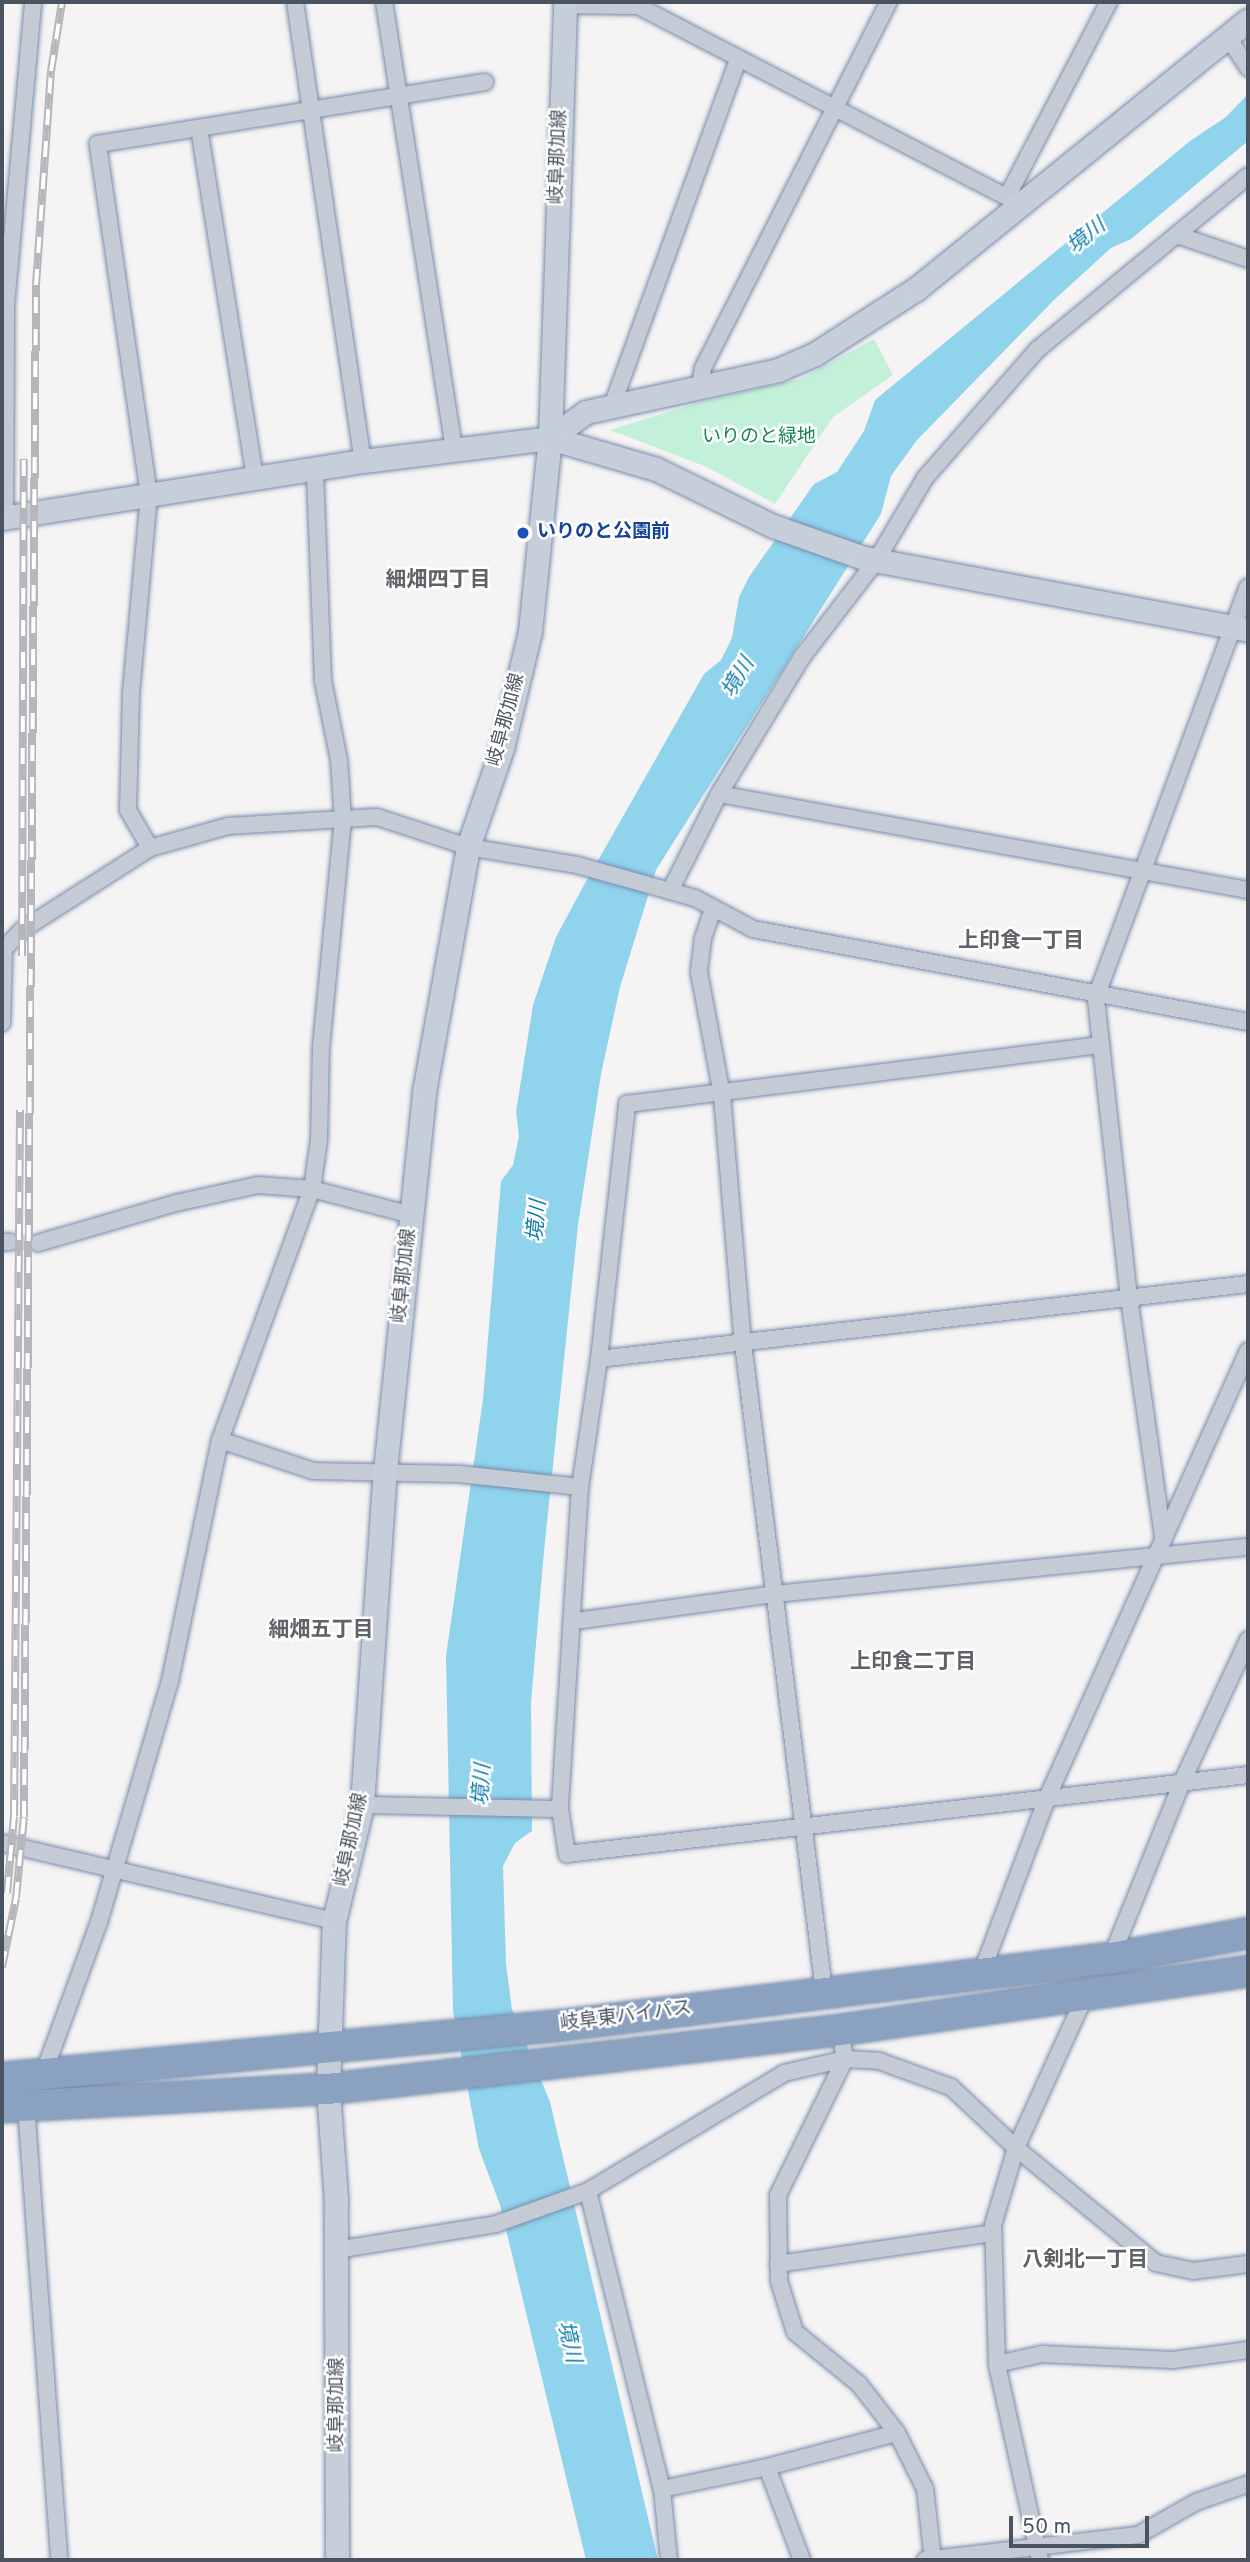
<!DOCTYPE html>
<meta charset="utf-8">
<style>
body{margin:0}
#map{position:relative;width:1250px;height:2562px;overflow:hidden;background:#f5f3f3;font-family:Overpass,"Noto Sans JP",sans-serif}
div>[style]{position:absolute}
.green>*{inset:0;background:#c3f0d8}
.water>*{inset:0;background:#90d3ed}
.street-tunnel>*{height:16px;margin-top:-8px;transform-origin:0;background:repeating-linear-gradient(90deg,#d3d3d6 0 16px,transparent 0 24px)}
.roads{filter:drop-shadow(0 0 2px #768cac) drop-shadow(0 0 2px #768cac)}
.street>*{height:16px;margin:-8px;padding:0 8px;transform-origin:8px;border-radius:8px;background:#c4cbd4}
.secondary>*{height:23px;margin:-11.5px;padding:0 11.5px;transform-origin:11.5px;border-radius:11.5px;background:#c6ceda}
.highway>*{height:30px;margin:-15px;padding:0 15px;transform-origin:15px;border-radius:15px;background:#8ba1c0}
.rail>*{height:8px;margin-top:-4px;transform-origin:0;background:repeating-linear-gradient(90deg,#fff 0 16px,#b5b7bc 0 32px);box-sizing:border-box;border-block:2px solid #b5b7bc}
.dots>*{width:19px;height:19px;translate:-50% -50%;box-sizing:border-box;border:4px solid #fff;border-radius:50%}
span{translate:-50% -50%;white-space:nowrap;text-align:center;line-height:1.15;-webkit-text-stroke:5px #fff;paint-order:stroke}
.street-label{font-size:19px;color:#4a5460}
.park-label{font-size:19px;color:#188456}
.transit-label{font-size:19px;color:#164399;font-weight:700}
.left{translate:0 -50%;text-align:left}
.water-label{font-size:21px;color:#0c7ca9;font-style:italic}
.neighbourhood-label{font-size:21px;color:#5f6267;font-weight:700}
.frame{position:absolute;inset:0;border:4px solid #4a5460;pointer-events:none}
.scale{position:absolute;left:1009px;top:2516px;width:140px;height:32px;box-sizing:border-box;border:4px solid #4a5460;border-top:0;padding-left:9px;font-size:21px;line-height:24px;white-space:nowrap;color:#4a5460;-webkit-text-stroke:5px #fff;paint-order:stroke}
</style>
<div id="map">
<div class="green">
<div style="clip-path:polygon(874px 339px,893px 375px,833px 417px,775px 504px,707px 467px,610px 430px,700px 402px,801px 379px)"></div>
</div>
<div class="water">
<div style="clip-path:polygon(1248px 94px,1248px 141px,1131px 239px,1111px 248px,1055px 299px,917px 440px,891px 476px,881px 514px,656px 870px,620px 987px,601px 1074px,578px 1225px,544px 1551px,531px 1702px,532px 1831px,515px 1843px,503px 1866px,506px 1964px,512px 2009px,550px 2102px,658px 2560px,586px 2560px,500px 2205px,479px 2149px,453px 2011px,446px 1656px,483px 1399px,501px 1181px,513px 1165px,519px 1136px,516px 1112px,533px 1005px,556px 937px,584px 885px,704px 674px,721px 660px,732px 638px,739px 597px,749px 577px,814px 484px,837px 472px,864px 431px,875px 400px,1190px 141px,1226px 117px)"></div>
</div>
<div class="street-tunnel">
<div style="left:10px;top:1242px;width:28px;rotate:2deg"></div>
</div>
<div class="roads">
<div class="street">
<div style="left:295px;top:2px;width:464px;rotate:81.6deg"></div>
<div style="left:384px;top:2px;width:452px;rotate:81.1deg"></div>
<div style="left:564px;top:5px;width:74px;rotate:0.8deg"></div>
<div style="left:638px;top:6px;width:433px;rotate:27.4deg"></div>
<div style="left:1228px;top:37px;width:37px;rotate:57deg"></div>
<div style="left:199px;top:128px;width:355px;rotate:80.9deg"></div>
<div style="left:1008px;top:195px;width:218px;rotate:-62.4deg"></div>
<div style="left:1177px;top:235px;width:75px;rotate:18.7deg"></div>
<div style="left:700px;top:386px;width:18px;rotate:-81deg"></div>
<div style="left:703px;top:368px;width:411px;rotate:-63.1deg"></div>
<div style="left:612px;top:406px;width:370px;rotate:-70deg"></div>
<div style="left:5px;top:517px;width:211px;rotate:-89.7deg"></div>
<div style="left:6px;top:306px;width:305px;rotate:-84.9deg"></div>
<div style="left:719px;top:794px;width:538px;rotate:10.29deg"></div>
<div style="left:150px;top:848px;width:44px;rotate:-120.1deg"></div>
<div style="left:128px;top:810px;width:117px;rotate:-88.5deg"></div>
<div style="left:131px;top:693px;width:199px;rotate:-84.8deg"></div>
<div style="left:149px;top:495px;width:355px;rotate:-98.3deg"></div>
<div style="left:98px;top:144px;width:392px;rotate:-9.1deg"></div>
<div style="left:670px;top:891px;width:109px;rotate:-63.2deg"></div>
<div style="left:719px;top:794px;width:160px;rotate:-58.8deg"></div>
<div style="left:802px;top:657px;width:121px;rotate:-52.4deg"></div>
<div style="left:876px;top:561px;width:96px;rotate:-59.4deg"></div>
<div style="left:925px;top:478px;width:171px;rotate:-48.8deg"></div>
<div style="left:1038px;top:349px;width:272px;rotate:-39.5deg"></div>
<div style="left:713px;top:909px;width:31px;rotate:109deg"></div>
<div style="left:703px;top:938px;width:34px;rotate:97deg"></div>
<div style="left:699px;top:972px;width:125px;rotate:79.4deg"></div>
<div style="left:722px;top:1095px;width:249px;rotate:85.2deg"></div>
<div style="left:743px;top:1343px;width:653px;rotate:82.87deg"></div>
<div style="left:2px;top:951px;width:29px;rotate:-46deg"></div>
<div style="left:22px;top:930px;width:152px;rotate:-32.6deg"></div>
<div style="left:150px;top:848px;width:81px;rotate:-15.8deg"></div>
<div style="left:228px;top:826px;width:149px;rotate:-3.5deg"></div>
<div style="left:377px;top:817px;width:96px;rotate:18.2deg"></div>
<div style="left:468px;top:847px;width:110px;rotate:9.4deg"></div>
<div style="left:577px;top:865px;width:97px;rotate:15.6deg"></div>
<div style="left:670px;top:891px;width:26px;rotate:16deg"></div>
<div style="left:695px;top:898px;width:66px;rotate:28.1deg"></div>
<div style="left:753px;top:929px;width:504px;rotate:10.64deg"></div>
<div style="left:2px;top:1023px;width:75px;rotate:-88.5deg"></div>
<div style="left:2px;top:1242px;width:8px"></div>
<div style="left:38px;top:1243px;width:144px;rotate:-16.2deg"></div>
<div style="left:176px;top:1203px;width:84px;rotate:-12.4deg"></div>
<div style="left:258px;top:1185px;width:54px;rotate:4.2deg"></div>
<div style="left:312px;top:1189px;width:103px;rotate:14.6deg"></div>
<div style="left:1248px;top:1284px;width:653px;rotate:173.41deg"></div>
<div style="left:599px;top:1359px;width:129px;rotate:98.4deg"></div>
<div style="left:580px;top:1487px;width:323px;rotate:93.6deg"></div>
<div style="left:560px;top:1809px;width:46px;rotate:81.2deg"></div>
<div style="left:567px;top:1854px;width:686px;rotate:-6.62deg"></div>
<div style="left:599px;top:1359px;width:257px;rotate:-83.7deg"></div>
<div style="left:627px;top:1104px;width:478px;rotate:-7.1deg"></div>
<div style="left:220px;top:1440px;width:98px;rotate:18.4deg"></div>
<div style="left:313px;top:1471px;width:146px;rotate:1.2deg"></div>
<div style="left:459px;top:1474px;width:122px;rotate:6.1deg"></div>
<div style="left:1163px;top:1537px;width:241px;rotate:-98.1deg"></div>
<div style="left:1129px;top:1298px;width:303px;rotate:-96.3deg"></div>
<div style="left:1096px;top:997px;width:437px;rotate:-69.7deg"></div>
<div style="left:575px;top:1621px;width:202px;rotate:-7.7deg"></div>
<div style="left:775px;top:1594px;width:475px;rotate:-5.7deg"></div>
<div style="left:362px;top:1805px;width:198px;rotate:1.2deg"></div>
<div style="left:2px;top:1843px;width:341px;rotate:13.2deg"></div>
<div style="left:1111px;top:1958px;width:190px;rotate:-68deg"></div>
<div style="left:1182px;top:1782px;width:157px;rotate:-65.1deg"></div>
<div style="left:981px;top:1974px;width:190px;rotate:-69.4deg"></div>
<div style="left:1048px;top:1796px;width:488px;rotate:-65.8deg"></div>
<div style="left:840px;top:2030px;width:29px;rotate:80deg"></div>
<div style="left:845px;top:2059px;width:152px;rotate:116.2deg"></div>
<div style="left:778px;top:2195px;width:86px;rotate:89.3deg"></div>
<div style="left:779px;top:2281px;width:53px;rotate:72.6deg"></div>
<div style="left:795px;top:2332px;width:82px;rotate:39.1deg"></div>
<div style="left:859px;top:2384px;width:62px;rotate:52.2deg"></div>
<div style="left:897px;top:2433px;width:63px;rotate:63.4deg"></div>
<div style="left:925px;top:2489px;width:71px;rotate:83.6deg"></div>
<div style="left:43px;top:2075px;width:163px;rotate:-69.9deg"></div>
<div style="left:99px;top:1922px;width:251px;rotate:-73.6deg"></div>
<div style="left:170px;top:1681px;width:246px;rotate:-78.3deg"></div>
<div style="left:220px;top:1440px;width:267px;rotate:-69.9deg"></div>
<div style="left:312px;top:1189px;width:49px;rotate:-81.9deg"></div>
<div style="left:319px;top:1140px;width:93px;rotate:-88.8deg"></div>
<div style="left:321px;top:1047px;width:228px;rotate:-84.5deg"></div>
<div style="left:343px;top:820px;width:60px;rotate:-93.8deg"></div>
<div style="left:339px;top:760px;width:81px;rotate:-101.4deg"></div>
<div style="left:323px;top:681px;width:211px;rotate:-92.2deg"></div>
<div style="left:26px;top:2106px;width:455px;rotate:85.8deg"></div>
<div style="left:588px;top:2191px;width:307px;rotate:76.1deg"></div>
<div style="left:662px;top:2489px;width:71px;rotate:84.4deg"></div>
<div style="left:336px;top:2250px;width:162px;rotate:-9.2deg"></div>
<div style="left:496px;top:2224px;width:98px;rotate:-19.7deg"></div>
<div style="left:588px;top:2191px;width:229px;rotate:-31deg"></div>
<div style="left:784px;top:2073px;width:63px;rotate:-12.9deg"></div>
<div style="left:845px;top:2059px;width:34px;rotate:3deg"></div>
<div style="left:879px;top:2061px;width:77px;rotate:19.9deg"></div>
<div style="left:951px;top:2087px;width:89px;rotate:43.2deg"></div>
<div style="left:1016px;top:2148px;width:181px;rotate:39.4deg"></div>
<div style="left:1156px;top:2263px;width:38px;rotate:12deg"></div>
<div style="left:1193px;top:2271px;width:55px;rotate:-7.3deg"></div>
<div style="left:778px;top:2264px;width:217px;rotate:-8.2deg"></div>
<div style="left:997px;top:2364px;width:46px;rotate:-12.5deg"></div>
<div style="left:1042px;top:2354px;width:131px;rotate:2.6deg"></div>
<div style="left:1173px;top:2360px;width:76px;rotate:-7.6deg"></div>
<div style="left:767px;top:2467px;width:99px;rotate:69.4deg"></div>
<div style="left:662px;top:2489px;width:107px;rotate:-11.8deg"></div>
<div style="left:767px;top:2467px;width:134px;rotate:-14.7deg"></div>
<div style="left:925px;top:2560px;width:214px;rotate:-6.7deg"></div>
<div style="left:1138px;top:2535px;width:67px;rotate:-29.6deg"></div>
<div style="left:1196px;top:2502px;width:55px;rotate:-19.1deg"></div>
<div style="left:1040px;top:2560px;width:201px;rotate:-102.4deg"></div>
<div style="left:997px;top:2364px;width:139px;rotate:-91.6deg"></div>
<div style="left:993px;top:2225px;width:80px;rotate:-73.4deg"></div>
<div style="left:1016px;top:2148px;width:165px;rotate:-65.6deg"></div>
</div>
<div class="secondary">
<div style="left:550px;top:438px;width:44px;rotate:-35.8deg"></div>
<div style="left:586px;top:412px;width:197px;rotate:-12.3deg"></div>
<div style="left:778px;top:370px;width:40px;rotate:-23.4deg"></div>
<div style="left:815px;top:354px;width:120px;rotate:-32.8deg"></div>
<div style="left:916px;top:289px;width:427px;rotate:-39deg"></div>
<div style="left:2px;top:518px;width:365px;rotate:-9deg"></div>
<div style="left:363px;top:461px;width:188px;rotate:-7deg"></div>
<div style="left:550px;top:438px;width:110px;rotate:16.3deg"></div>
<div style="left:656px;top:469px;width:130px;rotate:26deg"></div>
<div style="left:773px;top:526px;width:96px;rotate:19.4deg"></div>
<div style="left:864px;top:558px;width:391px;rotate:10.6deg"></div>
<div style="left:337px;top:2560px;width:361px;rotate:-90.2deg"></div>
<div style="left:336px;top:2199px;width:110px;rotate:-94.2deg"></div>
<div style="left:328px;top:2089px;width:168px;rotate:-88deg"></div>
<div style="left:334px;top:1921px;width:119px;rotate:-76.4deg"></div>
<div style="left:362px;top:1805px;width:335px;rotate:-86.1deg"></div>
<div style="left:385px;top:1471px;width:381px;rotate:-84.1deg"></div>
<div style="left:424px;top:1092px;width:249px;rotate:-79.8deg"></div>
<div style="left:468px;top:847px;width:105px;rotate:-71deg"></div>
<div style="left:502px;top:748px;width:120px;rotate:-76.5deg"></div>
<div style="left:530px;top:631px;width:194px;rotate:-84.1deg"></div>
<div style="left:550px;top:438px;width:436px;rotate:-88deg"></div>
</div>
<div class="highway">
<div style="left:2px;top:2078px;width:565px;rotate:-5.38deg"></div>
<div style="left:565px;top:2025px;width:550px;rotate:-7deg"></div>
<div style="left:1111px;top:1958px;width:139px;rotate:-10.3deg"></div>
<div style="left:2px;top:2107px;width:326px;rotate:-3.2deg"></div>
<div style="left:328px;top:2089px;width:515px;rotate:-6.57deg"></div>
<div style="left:840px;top:2030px;width:412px;rotate:-8.2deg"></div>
</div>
</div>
<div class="rail">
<div style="left:22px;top:956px;width:497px;rotate:-89.8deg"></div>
<div style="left:7px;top:1893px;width:77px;rotate:-84.8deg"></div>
<div style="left:14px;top:1816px;width:706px;rotate:-89.51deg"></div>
<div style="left:2px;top:1967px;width:70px;rotate:-78.5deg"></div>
<div style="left:16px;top:1898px;width:81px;rotate:-84.4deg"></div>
<div style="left:24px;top:1817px;width:1532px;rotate:-89.55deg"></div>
<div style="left:36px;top:285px;width:215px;rotate:-86deg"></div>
<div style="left:51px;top:71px;width:70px;rotate:-80.9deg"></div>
</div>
<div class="dots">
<div style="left:523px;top:533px;background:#1a4fb4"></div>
</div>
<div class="street-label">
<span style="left:559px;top:157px;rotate:-88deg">岐阜那加線</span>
<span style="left:507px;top:720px;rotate:-75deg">岐阜那加線</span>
<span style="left:405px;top:1276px;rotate:-84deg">岐阜那加線</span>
<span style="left:352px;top:1840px;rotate:-78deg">岐阜那加線</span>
<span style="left:626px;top:2017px;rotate:-7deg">岐阜東バイパス</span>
<span style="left:338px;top:2405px;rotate:-90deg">岐阜那加線</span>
</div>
<div class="park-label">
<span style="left:759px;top:438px">いりのと緑地</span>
</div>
<div class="transit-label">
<span class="left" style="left:537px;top:533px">いりのと公園前</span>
</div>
<div class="water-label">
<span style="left:1087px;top:237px;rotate:-39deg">境川</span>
<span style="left:739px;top:678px;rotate:-59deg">境川</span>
<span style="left:538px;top:1221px;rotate:-85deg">境川</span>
<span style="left:483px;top:1785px;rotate:-86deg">境川</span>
<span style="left:568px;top:2342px;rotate:77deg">境川</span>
</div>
<div class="neighbourhood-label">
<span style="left:438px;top:581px">細畑四丁目</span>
<span style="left:1021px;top:942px">上印食一丁目</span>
<span style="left:321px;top:1631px">細畑五丁目</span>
<span style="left:913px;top:1663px">上印食二丁目</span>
<span style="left:1085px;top:2261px">八剣北一丁目</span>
</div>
<div class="frame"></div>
<div class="scale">50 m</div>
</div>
